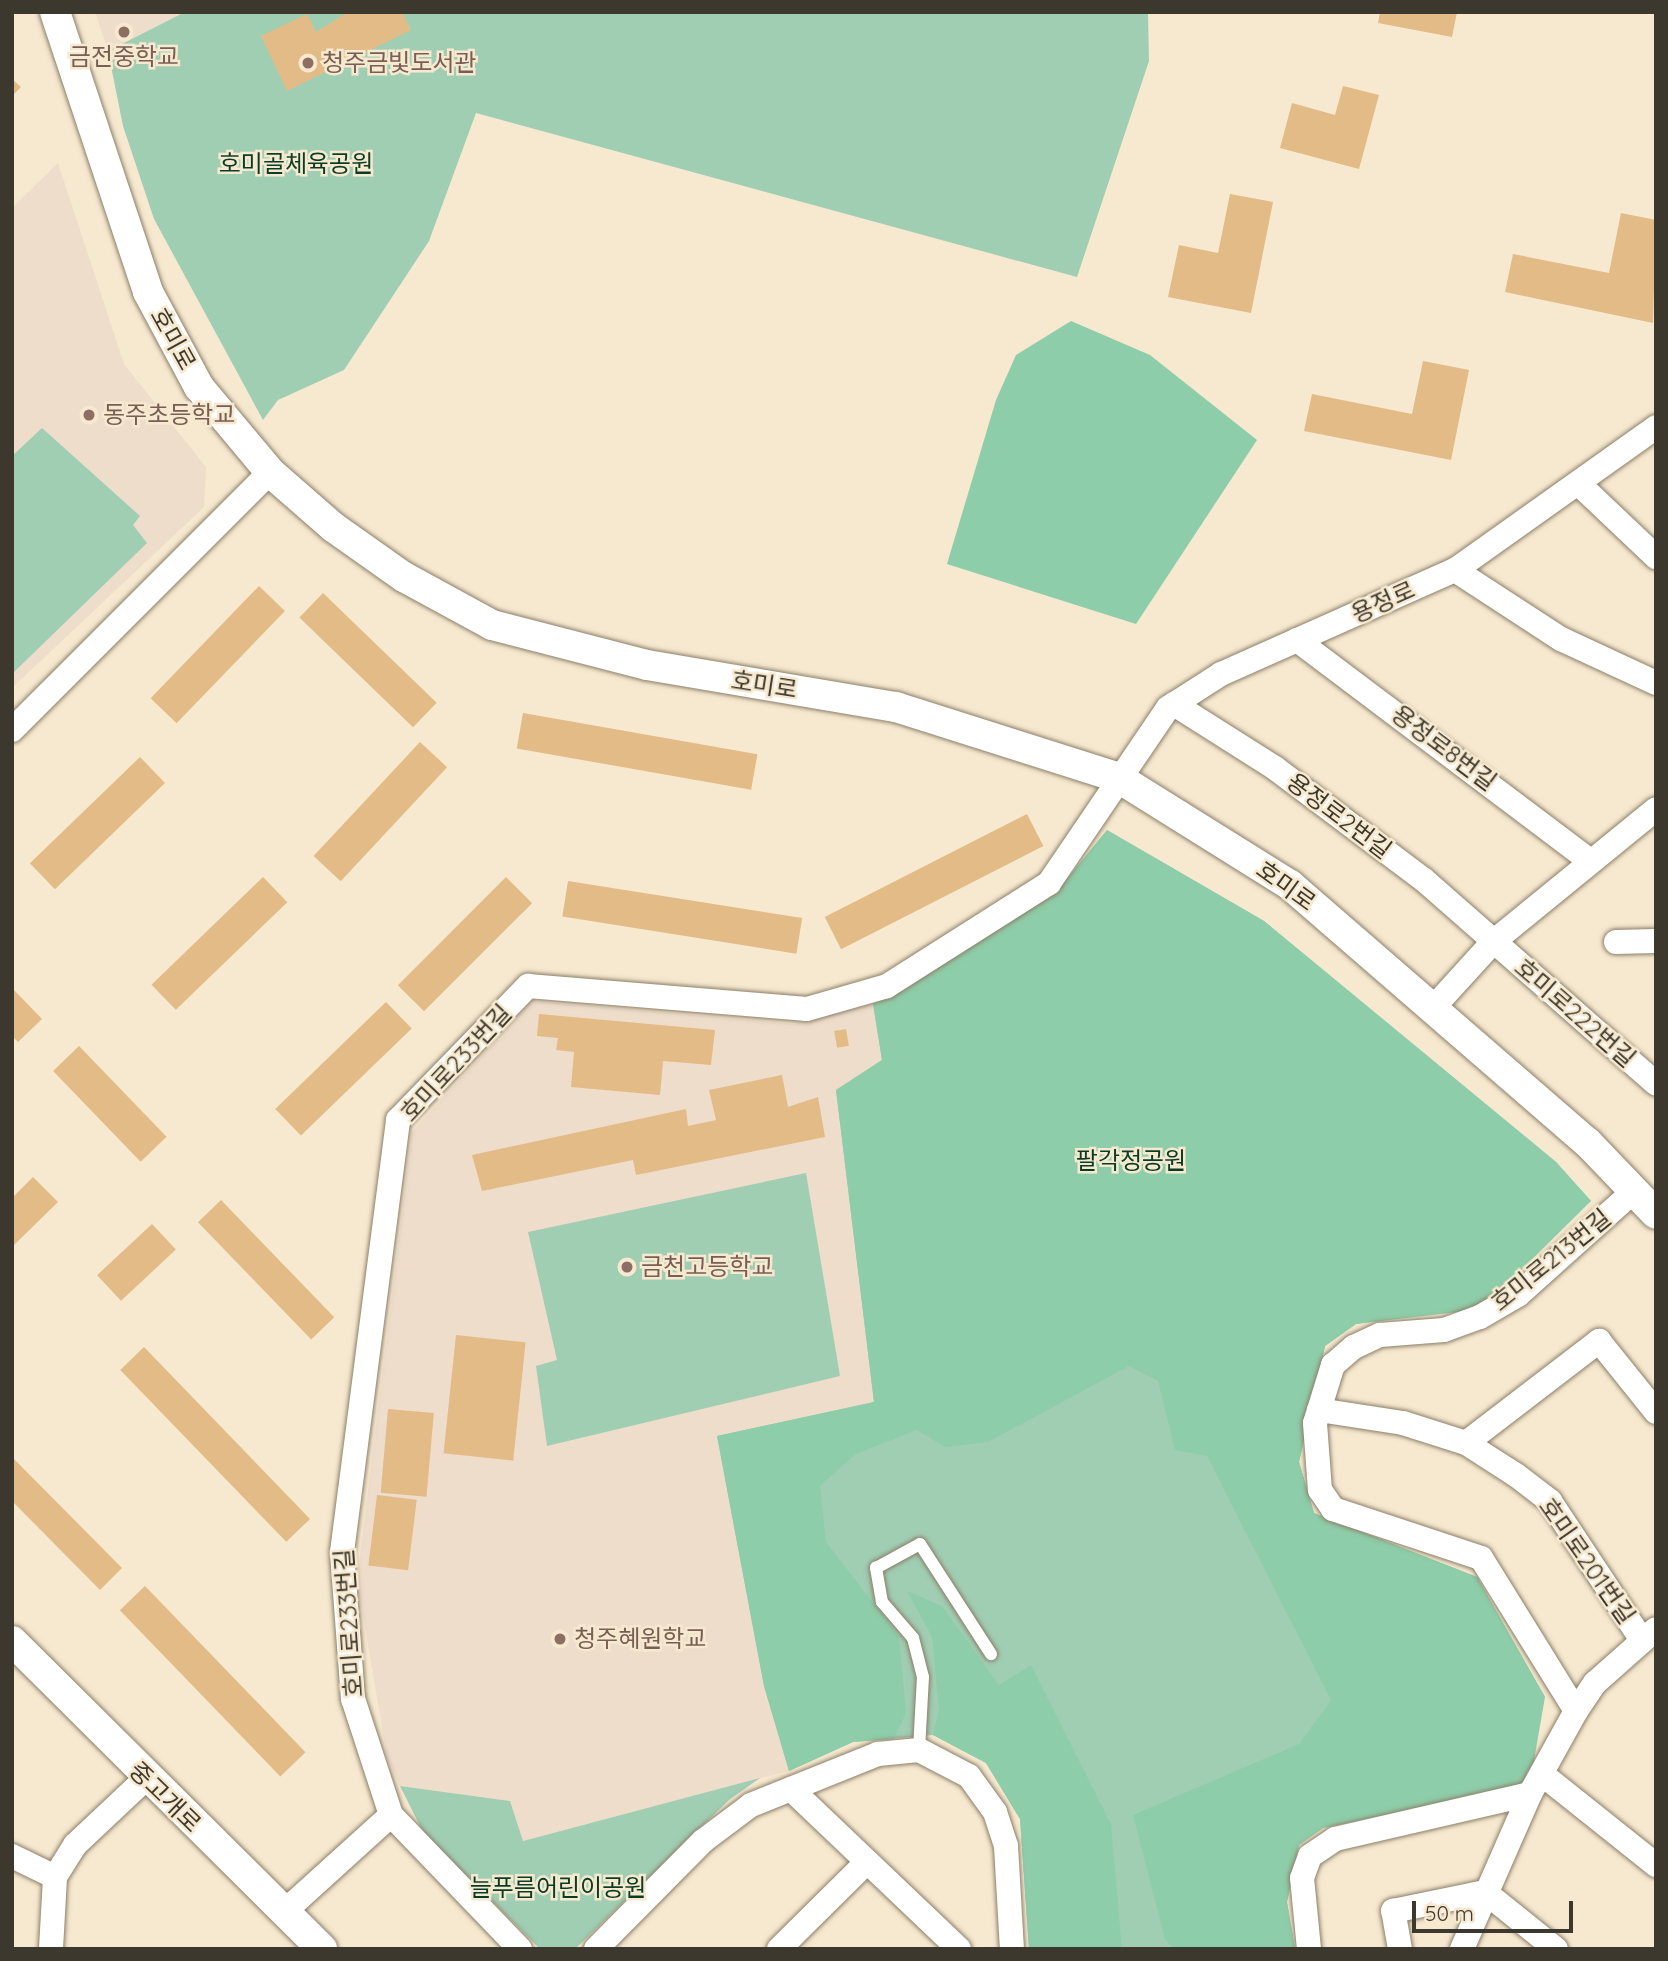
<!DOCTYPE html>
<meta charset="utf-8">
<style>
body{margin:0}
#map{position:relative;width:1668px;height:1961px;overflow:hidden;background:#f6e9cf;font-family:Quicksand,"Noto Sans KR",sans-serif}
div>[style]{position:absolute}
.education>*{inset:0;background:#eeddcb}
.green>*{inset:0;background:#a0ceb3}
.forest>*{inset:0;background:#8ecda9}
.building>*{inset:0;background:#e3bb86;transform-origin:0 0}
.roads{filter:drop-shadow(0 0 2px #8c7f69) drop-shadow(0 0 2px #8c7f69)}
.service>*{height:12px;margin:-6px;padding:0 6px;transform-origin:6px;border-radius:6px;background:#fff}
.minor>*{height:24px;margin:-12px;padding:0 12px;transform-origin:12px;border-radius:12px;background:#fff}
.tertiary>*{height:30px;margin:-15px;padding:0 15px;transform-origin:15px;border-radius:15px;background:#fff}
.dots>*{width:19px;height:19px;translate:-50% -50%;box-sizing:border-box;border:4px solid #f6e9cf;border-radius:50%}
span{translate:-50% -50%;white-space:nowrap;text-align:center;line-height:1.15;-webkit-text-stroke:5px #f6e9cf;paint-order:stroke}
.education-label{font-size:24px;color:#785e54}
.left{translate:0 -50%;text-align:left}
.park-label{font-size:24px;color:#073c25}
.street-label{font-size:24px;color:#3d382e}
.frame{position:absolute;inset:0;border:14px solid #3d382e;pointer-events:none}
.scale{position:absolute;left:1412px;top:1901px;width:161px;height:32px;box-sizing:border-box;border:4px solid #3d382e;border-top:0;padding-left:9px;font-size:21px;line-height:24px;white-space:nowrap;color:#3d382e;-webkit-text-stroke:5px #f6e9cf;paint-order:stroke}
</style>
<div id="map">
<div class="education">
<div style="clip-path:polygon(95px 12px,185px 12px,108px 51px)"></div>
<div style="clip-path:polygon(58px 163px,124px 364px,206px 467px,204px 507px,12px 688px,12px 208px)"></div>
<div style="clip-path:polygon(532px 1001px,795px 1024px,873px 1004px,882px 1060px,836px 1090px,875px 1402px,717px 1436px,764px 1686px,789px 1771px,522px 1841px,510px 1801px,400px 1786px,387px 1757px,357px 1580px,412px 1132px)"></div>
</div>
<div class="green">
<div style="clip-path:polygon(185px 12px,1148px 12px,1149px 61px,1077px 277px,476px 113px,429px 241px,344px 370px,278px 400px,263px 420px,154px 219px,123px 126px,108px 51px)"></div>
<div style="clip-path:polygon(42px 428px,140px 516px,133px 525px,147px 543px,12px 674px,12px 456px)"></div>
<div style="clip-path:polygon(1107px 830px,1264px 921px,1556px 1162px,1591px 1201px,1393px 1318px,1356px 1324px,1325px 1346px,1299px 1462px,1314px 1513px,1477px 1577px,1545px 1697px,1366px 1819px,1323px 1828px,1299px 1845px,1287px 1902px,1295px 1949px,1029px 1949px,1020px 1819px,986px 1763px,933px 1735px,853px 1742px,789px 1771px,764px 1686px,717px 1436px,874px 1402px,836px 1090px,882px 1060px,873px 1004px,1062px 885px)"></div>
<div style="clip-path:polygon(806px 1173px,840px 1376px,547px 1446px,536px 1366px,557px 1360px,528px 1232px)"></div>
<div style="clip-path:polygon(760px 1778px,729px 1800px,575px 1949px,540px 1949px,423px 1832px,400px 1786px,510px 1801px,523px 1841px)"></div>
</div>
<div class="forest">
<div style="clip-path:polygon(1071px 321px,1150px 355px,1257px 440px,1136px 624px,947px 564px,996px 400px,1016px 355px)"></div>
<div style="clip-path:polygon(1107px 830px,1264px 921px,1556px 1162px,1591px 1201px,1495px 1296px,1466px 1311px,1356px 1324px,1325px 1346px,1299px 1462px,1314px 1513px,1477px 1577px,1545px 1697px,1532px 1772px,1517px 1787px,1323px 1828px,1299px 1845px,1287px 1902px,1295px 1949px,1173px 1949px,1165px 1939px,1133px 1815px,1299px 1744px,1331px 1700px,1207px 1456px,1175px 1450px,1158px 1381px,1129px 1366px,988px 1442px,945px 1447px,917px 1430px,856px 1454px,820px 1486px,826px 1542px,899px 1636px,906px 1713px,894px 1739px,853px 1742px,789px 1771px,764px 1686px,717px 1436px,874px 1402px,836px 1090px,882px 1060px,873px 1004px,1062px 885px)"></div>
<div style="clip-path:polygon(907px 1591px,942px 1606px,999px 1685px,1031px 1665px,1111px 1824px,1122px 1949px,1029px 1949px,1020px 1819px,986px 1763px,933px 1735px,939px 1710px,932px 1637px)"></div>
</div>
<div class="building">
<div style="clip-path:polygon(348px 12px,402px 12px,411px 30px,287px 91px,261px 36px,307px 14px,316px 32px)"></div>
<div style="clip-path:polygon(1380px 12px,1457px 12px,1452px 37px,1378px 23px)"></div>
<div style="clip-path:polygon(12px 79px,21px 87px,12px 96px)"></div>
<div style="clip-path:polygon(1343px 86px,1379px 95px,1359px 169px,1280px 148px,1292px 103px,1335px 115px)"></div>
<div style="clip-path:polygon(1230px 194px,1273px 202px,1251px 313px,1168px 297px,1179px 245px,1218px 253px)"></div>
<div style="clip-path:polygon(1621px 213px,1656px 220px,1653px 323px,1505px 292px,1513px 254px,1609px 273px)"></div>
<div style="clip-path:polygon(1423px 361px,1469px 370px,1451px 460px,1304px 431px,1312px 394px,1412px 414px)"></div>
<div style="left:259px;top:586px;width:36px;height:156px;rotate:44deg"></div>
<div style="left:323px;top:593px;width:158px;height:34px;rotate:44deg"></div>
<div style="left:523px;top:713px;width:238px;height:36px;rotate:10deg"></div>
<div style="left:420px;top:742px;width:37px;height:156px;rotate:43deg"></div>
<div style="left:140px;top:757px;width:36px;height:153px;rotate:46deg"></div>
<div style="left:1027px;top:814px;width:36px;height:227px;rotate:63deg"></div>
<div style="left:263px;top:877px;width:35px;height:155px;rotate:46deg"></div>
<div style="left:506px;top:877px;width:37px;height:153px;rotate:45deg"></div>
<div style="left:568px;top:881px;width:237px;height:36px;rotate:9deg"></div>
<div style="clip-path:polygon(12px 988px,42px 1019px,18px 1042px,12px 1036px)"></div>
<div style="left:386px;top:1002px;width:37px;height:154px;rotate:46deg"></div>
<div style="clip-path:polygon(539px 1014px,715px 1030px,711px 1065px,663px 1061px,660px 1095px,571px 1087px,574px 1052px,556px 1050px,558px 1038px,537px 1036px)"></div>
<div style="left:846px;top:1029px;width:17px;height:12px;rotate:80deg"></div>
<div style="left:79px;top:1046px;width:126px;height:36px;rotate:46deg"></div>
<div style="clip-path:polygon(782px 1075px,788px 1107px,818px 1097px,825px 1137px,636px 1175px,633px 1160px,482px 1191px,472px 1155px,686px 1109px,688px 1126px,716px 1120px,709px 1090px)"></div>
<div style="clip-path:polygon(33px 1177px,58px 1202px,12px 1247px,12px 1198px)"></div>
<div style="left:221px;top:1200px;width:163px;height:32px;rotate:46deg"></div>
<div style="left:152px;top:1224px;width:35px;height:75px;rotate:47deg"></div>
<div style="left:456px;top:1335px;width:70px;height:119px;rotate:6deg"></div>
<div style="left:144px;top:1347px;width:239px;height:33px;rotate:46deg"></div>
<div style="left:388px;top:1409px;width:46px;height:84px;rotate:5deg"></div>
<div style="clip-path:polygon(12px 1457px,122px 1568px,100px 1590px,12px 1501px)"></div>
<div style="left:377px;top:1495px;width:40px;height:71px;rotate:7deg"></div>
<div style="left:145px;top:1586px;width:231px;height:35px;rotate:46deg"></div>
</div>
<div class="roads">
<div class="service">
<div style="left:919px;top:1750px;width:73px;rotate:-86.9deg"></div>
<div style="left:923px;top:1677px;width:40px;rotate:-104.4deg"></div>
<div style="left:913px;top:1638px;width:48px;rotate:-130.7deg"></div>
<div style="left:882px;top:1602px;width:35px;rotate:-100deg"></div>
<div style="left:876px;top:1568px;width:50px;rotate:-28.6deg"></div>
<div style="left:920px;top:1544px;width:131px;rotate:57.2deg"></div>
</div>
<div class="minor">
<div style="left:1580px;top:485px;width:105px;rotate:43.5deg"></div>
<div style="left:1455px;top:570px;width:126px;rotate:33.1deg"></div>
<div style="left:1561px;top:639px;width:105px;rotate:24.9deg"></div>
<div style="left:1297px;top:640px;width:364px;rotate:37deg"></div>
<div style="left:1174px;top:704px;width:120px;rotate:32.4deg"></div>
<div style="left:1275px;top:768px;width:185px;rotate:36.9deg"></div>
<div style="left:1423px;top:879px;width:310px;rotate:41.3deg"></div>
<div style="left:12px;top:730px;width:365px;rotate:-45deg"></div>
<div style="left:1616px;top:942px;width:40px;rotate:-1.4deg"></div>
<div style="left:1433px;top:1008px;width:89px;rotate:-47.7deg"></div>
<div style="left:1493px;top:942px;width:210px;rotate:-39.2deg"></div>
<div style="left:1319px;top:1410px;width:85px;rotate:8.8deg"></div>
<div style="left:1403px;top:1423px;width:66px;rotate:17.6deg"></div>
<div style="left:1466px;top:1443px;width:59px;rotate:32.6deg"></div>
<div style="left:1516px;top:1475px;width:43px;rotate:37.4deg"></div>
<div style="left:1550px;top:1501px;width:167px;rotate:56.5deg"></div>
<div style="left:1466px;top:1443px;width:168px;rotate:-37.5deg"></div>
<div style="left:1599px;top:1341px;width:91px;rotate:51.2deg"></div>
<div style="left:1576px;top:1711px;width:180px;rotate:-121.8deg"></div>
<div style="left:1481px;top:1558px;width:156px;rotate:-161.7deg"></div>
<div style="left:1333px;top:1509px;width:23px;rotate:-124deg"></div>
<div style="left:1320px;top:1490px;width:67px;rotate:-94.3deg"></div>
<div style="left:1315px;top:1423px;width:61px;rotate:-72.8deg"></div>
<div style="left:1333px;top:1365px;width:28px;rotate:-41deg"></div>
<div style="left:1354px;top:1347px;width:29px;rotate:-25deg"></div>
<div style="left:1380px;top:1335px;width:64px;rotate:-4.5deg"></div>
<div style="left:1444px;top:1330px;width:38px;rotate:-20deg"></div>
<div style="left:1480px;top:1317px;width:44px;rotate:-30.1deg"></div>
<div style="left:1518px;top:1295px;width:156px;rotate:-41.9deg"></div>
<div style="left:1542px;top:1774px;width:146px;rotate:38.6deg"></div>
<div style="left:791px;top:1789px;width:232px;rotate:43.6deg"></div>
<div style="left:12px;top:1856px;width:48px;rotate:26deg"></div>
<div style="left:284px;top:1912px;width:144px;rotate:-42.2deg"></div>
<div style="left:51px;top:1949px;width:72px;rotate:-86.8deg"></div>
<div style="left:55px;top:1877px;width:38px;rotate:-58deg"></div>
<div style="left:75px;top:1845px;width:96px;rotate:-43.3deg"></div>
<div style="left:520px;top:1949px;width:186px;rotate:-133.9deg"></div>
<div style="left:391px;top:1815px;width:122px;rotate:-108.1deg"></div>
<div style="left:353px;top:1699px;width:147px;rotate:-94.3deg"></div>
<div style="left:342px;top:1552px;width:436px;rotate:-82.6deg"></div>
<div style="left:398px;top:1120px;width:187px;rotate:-45.9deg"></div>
<div style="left:528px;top:986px;width:280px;rotate:4.7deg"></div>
<div style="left:807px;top:1009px;width:83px;rotate:-16deg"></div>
<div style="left:887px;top:986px;width:192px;rotate:-32.4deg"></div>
<div style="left:1049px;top:883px;width:212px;rotate:-55.8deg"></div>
<div style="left:1168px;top:708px;width:63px;rotate:-32.7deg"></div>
<div style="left:1221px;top:674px;width:256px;rotate:-24deg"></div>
<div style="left:1455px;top:570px;width:247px;rotate:-35.4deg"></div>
<div style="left:596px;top:1949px;width:152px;rotate:-45.3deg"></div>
<div style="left:703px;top:1841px;width:60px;rotate:-36.9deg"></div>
<div style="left:751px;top:1805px;width:137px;rotate:-21.9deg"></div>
<div style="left:878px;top:1754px;width:41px;rotate:-5.6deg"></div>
<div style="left:919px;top:1750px;width:56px;rotate:27.5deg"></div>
<div style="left:969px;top:1776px;width:44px;rotate:54.2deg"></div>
<div style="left:995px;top:1812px;width:36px;rotate:72deg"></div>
<div style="left:1006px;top:1846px;width:103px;rotate:86.7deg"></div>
<div style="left:779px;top:1949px;width:124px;rotate:-44.7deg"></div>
<div style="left:1309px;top:1949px;width:71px;rotate:-95.6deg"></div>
<div style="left:1302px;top:1878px;width:23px;rotate:-70deg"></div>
<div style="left:1310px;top:1856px;width:30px;rotate:-34deg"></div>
<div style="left:1335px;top:1839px;width:200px;rotate:-13deg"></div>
<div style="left:1400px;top:1949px;width:39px;rotate:-100deg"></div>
<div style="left:1393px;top:1911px;width:94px;rotate:-11.7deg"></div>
<div style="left:1485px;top:1892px;width:91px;rotate:38.8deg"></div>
<div style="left:1462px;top:1949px;width:169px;rotate:-66.3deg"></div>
<div style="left:1530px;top:1794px;width:95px;rotate:-61deg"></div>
<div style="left:1576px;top:1711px;width:34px;rotate:-56deg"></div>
<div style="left:1595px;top:1683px;width:81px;rotate:-41.5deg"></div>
</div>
<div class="tertiary">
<div style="left:55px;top:12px;width:295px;rotate:71.6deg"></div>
<div style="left:148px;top:292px;width:108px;rotate:61.8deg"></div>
<div style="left:199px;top:387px;width:111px;rotate:50.1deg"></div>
<div style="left:270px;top:472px;width:84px;rotate:41.1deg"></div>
<div style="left:333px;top:527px;width:87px;rotate:35.2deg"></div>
<div style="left:404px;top:577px;width:100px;rotate:28.6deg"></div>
<div style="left:492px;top:625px;width:160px;rotate:14.5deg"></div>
<div style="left:647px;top:665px;width:253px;rotate:9.6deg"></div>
<div style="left:896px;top:707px;width:232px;rotate:17.6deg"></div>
<div style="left:1117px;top:777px;width:204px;rotate:32deg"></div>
<div style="left:1290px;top:885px;width:394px;rotate:40.9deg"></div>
<div style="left:1588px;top:1143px;width:98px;rotate:46.2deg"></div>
<div style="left:12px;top:1641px;width:437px;rotate:44.8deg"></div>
</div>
</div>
<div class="dots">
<div style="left:124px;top:32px;background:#8d6e63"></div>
<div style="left:308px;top:63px;background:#8d6e63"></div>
<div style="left:89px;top:415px;background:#8d6e63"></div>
<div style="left:627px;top:1267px;background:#8d6e63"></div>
<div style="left:560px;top:1639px;background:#8d6e63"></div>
</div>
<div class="education-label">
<span style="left:124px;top:57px">금전중학교</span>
<span class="left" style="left:322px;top:63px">청주금빛도서관</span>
<span class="left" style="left:103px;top:415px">동주초등학교</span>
<span class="left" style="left:641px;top:1267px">금천고등학교</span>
<span class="left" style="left:574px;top:1639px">청주혜원학교</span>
</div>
<div class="park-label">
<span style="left:296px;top:164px">호미골체육공원</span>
<span style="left:1131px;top:1161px">팔각정공원</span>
<span style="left:558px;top:1888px">늘푸름어린이공원</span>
</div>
<div class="street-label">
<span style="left:173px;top:339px;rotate:61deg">호미로</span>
<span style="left:1383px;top:602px;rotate:-24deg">용정로</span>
<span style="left:764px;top:685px;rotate:9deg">호미로</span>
<span style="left:1444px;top:748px;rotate:37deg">용정로8번길</span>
<span style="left:1339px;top:816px;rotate:37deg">용정로2번길</span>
<span style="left:1286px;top:886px;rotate:36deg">호미로</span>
<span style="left:1575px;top:1013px;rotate:41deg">호미로222번길</span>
<span style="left:456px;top:1063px;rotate:-47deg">호미로233번길</span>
<span style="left:1551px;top:1260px;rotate:-39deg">호미로213번길</span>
<span style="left:1587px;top:1561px;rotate:55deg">호미로201번길</span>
<span style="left:349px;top:1623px;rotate:-94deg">호미로233번길</span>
<span style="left:165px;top:1797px;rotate:44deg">중고개로</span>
</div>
<div class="frame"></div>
<div class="scale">50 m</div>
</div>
